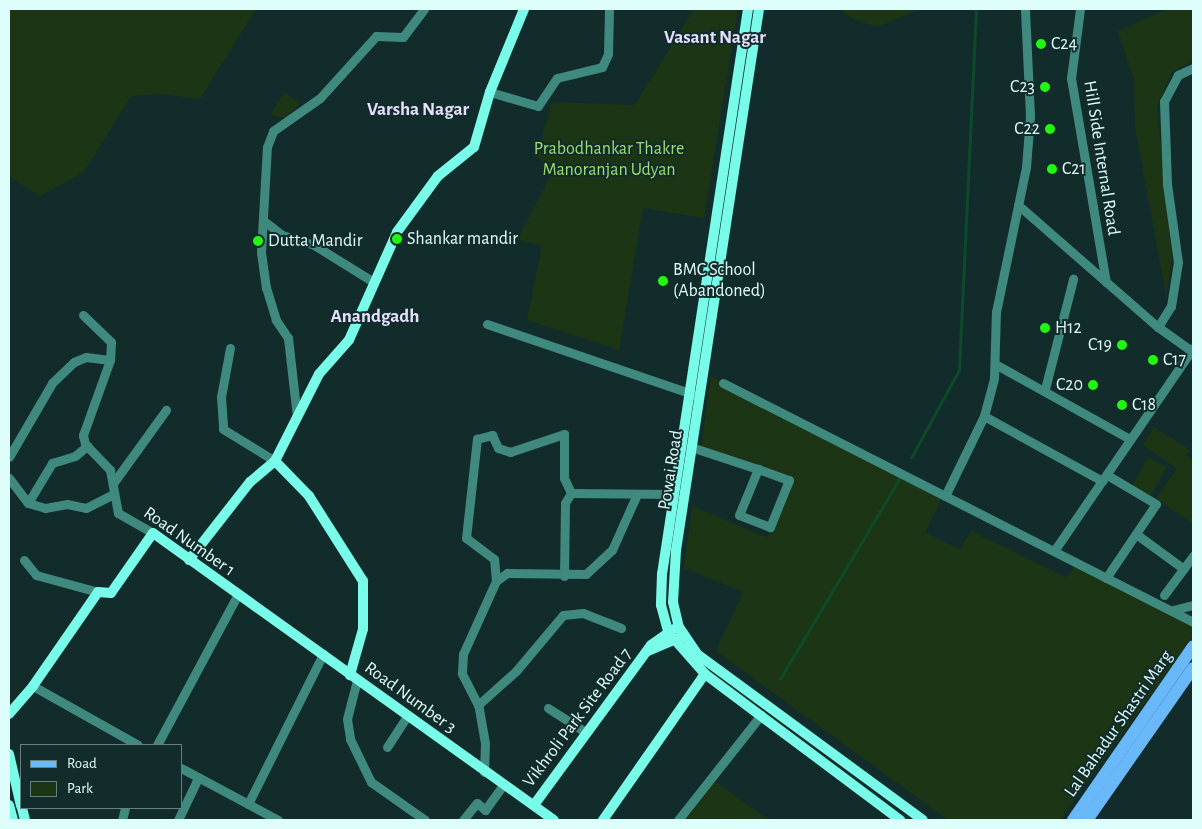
<!DOCTYPE html>
<style>
body{margin:0}
#map{position:relative;width:1202px;height:829px;overflow:hidden;background:#122c2c;font-family:"Alegreya Sans",sans-serif}
div>[style]{position:absolute}
.green>*{inset:0;background:#1c3515;transform-origin:0 0}
.stream>*{height:2.5px;margin:-1.25px;padding:0 1.25px;transform-origin:1.25px;border-radius:1.25px;background:#0d4a29}
.street>*{height:9px;margin:-4.5px;padding:0 4.5px;transform-origin:4.5px;border-radius:4.5px;background:#3f897f}
.secondary>*{height:10px;margin:-5px;padding:0 5px;transform-origin:5px;border-radius:5px;background:#78fbe8}
.primary>*{height:12px;margin:-6px;padding:0 6px;transform-origin:6px;border-radius:6px;background:#68b8fa}
.dots>*{width:14px;height:14px;translate:-50% -50%;box-sizing:border-box;border:2px solid #122c2c;border-radius:50%}
span{translate:-50% -50%;white-space:nowrap;text-align:center;line-height:1.15;-webkit-text-stroke:4px #122c2c;paint-order:stroke}
.poi-label{font-size:18px;color:#defefc}
.left{translate:0 -50%;text-align:left}
.right{translate:-100% -50%;text-align:right}
.park-label{font-size:18px;color:#9bde6a}
.street-label{font-size:18px;color:#defefc}
.neighbourhood-label{font-size:19px;color:#e6e0fe;font-weight:700}
.frame{position:absolute;inset:0;border:10px solid #defefc;pointer-events:none}
.legend{position:absolute;left:20px;top:744px;width:162px;height:65px;box-sizing:border-box;background:#122c2c;border:1px solid #64807f;margin:0;padding:6px 9px;list-style:none;font-size:15px;color:#defefc}
.legend li{display:flex;align-items:center;gap:10px;height:25px}
.legend b{width:25px;border:1px solid #64807f}
</style>
<div id="map">
<div class="green">
<div style="clip-path:polygon(9px 9px,256px 9px,200px 99px,159px 94px,131px 96px,84px 172px,40px 196px,9px 176px)"></div>
<div style="clip-path:polygon(694px 9px,738px 9px,704px 218px,643px 208px,619px 350px,527px 320px,542px 245px,517px 240px,552px 173px,537px 156px,552px 102px,635px 105px)"></div>
<div style="clip-path:polygon(840px 9px,920px 9px,877px 27px,851px 18px)"></div>
<div style="clip-path:polygon(1167px 9px,1193px 9px,1193px 61px,1173px 71px,1157px 106px,1172px 259px,1166px 295px,1135px 127px,1134px 79px,1118px 31px)"></div>
<div style="clip-path:polygon(284px 92px,300px 104px,285px 118px,271px 115px)"></div>
<div style="clip-path:polygon(711px 376px,943px 495px,925px 533px,960px 549px,971px 531px,1067px 578px,1076px 563px,1193px 626px,1193px 636px,1060px 820px,948px 820px,716px 651px,743px 592px,684px 568px,692px 506px,768px 538px,792px 485px,701px 448px)"></div>
<div style="clip-path:polygon(1154px 427px,1190px 450px,1186px 455px,1193px 461px,1193px 524px,1156px 498px,1177px 469px,1143px 445px)"></div>
<div style="left:1148px;top:457px;width:21px;height:35px;rotate:29deg"></div>
<div style="clip-path:polygon(715px 781px,769px 820px,687px 818px)"></div>
</div>
<div class="stream">
<div style="left:911px;top:458px;width:100px;rotate:-61.4deg"></div>
<div style="left:959px;top:370px;width:361px;rotate:-87.3deg"></div>
<div style="left:780px;top:679px;width:236px;rotate:-59.2deg"></div>
</div>
<div class="street">
<div style="left:1080px;top:9px;width:70px;rotate:97.4deg"></div>
<div style="left:1071px;top:78px;width:207px;rotate:80.3deg"></div>
<div style="left:1193px;top:68px;width:17px;rotate:155deg"></div>
<div style="left:1178px;top:75px;width:30px;rotate:118deg"></div>
<div style="left:1164px;top:101px;width:83px;rotate:87.9deg"></div>
<div style="left:1167px;top:184px;width:79px;rotate:82deg"></div>
<div style="left:1178px;top:262px;width:45px;rotate:99deg"></div>
<div style="left:1171px;top:306px;width:25px;rotate:122deg"></div>
<div style="left:1158px;top:327px;width:43px;rotate:35.5deg"></div>
<div style="left:490px;top:92px;width:50px;rotate:16.3deg"></div>
<div style="left:538px;top:106px;width:34px;rotate:-56deg"></div>
<div style="left:557px;top:78px;width:46px;rotate:-13.7deg"></div>
<div style="left:602px;top:67px;width:14px;rotate:-65deg"></div>
<div style="left:608px;top:54px;width:45px;rotate:-88.7deg"></div>
<div style="left:1018px;top:205px;width:186px;rotate:41.1deg"></div>
<div style="left:264px;top:221px;width:23px;rotate:38deg"></div>
<div style="left:282px;top:235px;width:34px;rotate:17deg"></div>
<div style="left:314px;top:245px;width:68px;rotate:31.8deg"></div>
<div style="left:83px;top:315px;width:39px;rotate:44deg"></div>
<div style="left:111px;top:342px;width:18px;rotate:93deg"></div>
<div style="left:110px;top:360px;width:80px;rotate:109.8deg"></div>
<div style="left:83px;top:435px;width:9px;rotate:77deg"></div>
<div style="left:85px;top:444px;width:36px;rotate:46deg"></div>
<div style="left:110px;top:470px;width:44px;rotate:79.5deg"></div>
<div style="left:118px;top:513px;width:40px;rotate:29.7deg"></div>
<div style="left:487px;top:324px;width:220px;rotate:18.8deg"></div>
<div style="left:230px;top:348px;width:50px;rotate:100.4deg"></div>
<div style="left:221px;top:397px;width:32px;rotate:86deg"></div>
<div style="left:223px;top:429px;width:61px;rotate:31.6deg"></div>
<div style="left:995px;top:364px;width:154px;rotate:29.1deg"></div>
<div style="left:723px;top:383px;width:527px;rotate:26.95deg"></div>
<div style="left:1045px;top:389px;width:114px;rotate:-75.7deg"></div>
<div style="left:984px;top:416px;width:135px;rotate:28.8deg"></div>
<div style="left:297px;top:417px;width:80px;rotate:-96.5deg"></div>
<div style="left:288px;top:338px;width:22px;rotate:-124deg"></div>
<div style="left:276px;top:320px;width:34px;rotate:-107deg"></div>
<div style="left:266px;top:288px;width:35px;rotate:-98deg"></div>
<div style="left:261px;top:253px;width:106px;rotate:-86.8deg"></div>
<div style="left:267px;top:147px;width:17px;rotate:-69deg"></div>
<div style="left:273px;top:131px;width:57px;rotate:-35.1deg"></div>
<div style="left:320px;top:98px;width:84px;rotate:-47.9deg"></div>
<div style="left:376px;top:36px;width:27px;rotate:2deg"></div>
<div style="left:403px;top:37px;width:35px;rotate:-53deg"></div>
<div style="left:691px;top:447px;width:71px;rotate:18.2deg"></div>
<div style="left:758px;top:469px;width:33px;rotate:20deg"></div>
<div style="left:789px;top:480px;width:51px;rotate:112deg"></div>
<div style="left:770px;top:527px;width:33px;rotate:-159deg"></div>
<div style="left:739px;top:515px;width:50px;rotate:-67.6deg"></div>
<div style="left:9px;top:457px;width:86px;rotate:-59.8deg"></div>
<div style="left:52px;top:383px;width:30px;rotate:-44deg"></div>
<div style="left:74px;top:362px;width:13px;rotate:-23deg"></div>
<div style="left:86px;top:357px;width:24px;rotate:7deg"></div>
<div style="left:9px;top:478px;width:31px;rotate:53deg"></div>
<div style="left:28px;top:503px;width:18px;rotate:16deg"></div>
<div style="left:45px;top:508px;width:22px;rotate:-10deg"></div>
<div style="left:67px;top:504px;width:19px;rotate:12deg"></div>
<div style="left:86px;top:508px;width:30px;rotate:-27deg"></div>
<div style="left:114px;top:482px;width:89px;rotate:-54.2deg"></div>
<div style="left:945px;top:496px;width:89px;rotate:-64deg"></div>
<div style="left:984px;top:416px;width:39px;rotate:-75deg"></div>
<div style="left:994px;top:378px;width:66px;rotate:-88.3deg"></div>
<div style="left:996px;top:312px;width:148px;rotate:-78.3deg"></div>
<div style="left:1026px;top:167px;width:51px;rotate:-85.5deg"></div>
<div style="left:1030px;top:116px;width:107px;rotate:-92.7deg"></div>
<div style="left:28px;top:503px;width:47px;rotate:-59deg"></div>
<div style="left:52px;top:463px;width:24px;rotate:-17deg"></div>
<div style="left:75px;top:456px;width:16px;rotate:-40deg"></div>
<div style="left:1136px;top:534px;width:59px;rotate:36.1deg"></div>
<div style="left:1054px;top:551px;width:246px;rotate:-55.6deg"></div>
<div style="left:24px;top:560px;width:19px;rotate:51deg"></div>
<div style="left:36px;top:575px;width:64px;rotate:15.3deg"></div>
<div style="left:564px;top:576px;width:73px;rotate:-89.2deg"></div>
<div style="left:565px;top:503px;width:12px;rotate:-59deg"></div>
<div style="left:571px;top:493px;width:103px;rotate:0.6deg"></div>
<div style="left:1106px;top:578px;width:89px;rotate:-56deg"></div>
<div style="left:1156px;top:504px;width:57px;rotate:-149.4deg"></div>
<div style="left:496px;top:581px;width:22px;rotate:-95deg"></div>
<div style="left:494px;top:559px;width:35px;rotate:-143deg"></div>
<div style="left:466px;top:538px;width:100px;rotate:-83.7deg"></div>
<div style="left:477px;top:439px;width:16px;rotate:-15deg"></div>
<div style="left:492px;top:435px;width:14px;rotate:65deg"></div>
<div style="left:498px;top:448px;width:13px;rotate:18deg"></div>
<div style="left:510px;top:452px;width:57px;rotate:-18.4deg"></div>
<div style="left:564px;top:434px;width:44px;rotate:90deg"></div>
<div style="left:564px;top:478px;width:17px;rotate:65deg"></div>
<div style="left:1164px;top:595px;width:49px;rotate:-53.4deg"></div>
<div style="left:1173px;top:610px;width:21px;rotate:-14deg"></div>
<div style="left:357px;top:680px;width:40px;rotate:104.4deg"></div>
<div style="left:347px;top:719px;width:20px;rotate:81deg"></div>
<div style="left:350px;top:739px;width:48px;rotate:64deg"></div>
<div style="left:371px;top:782px;width:66px;rotate:35.1deg"></div>
<div style="left:33px;top:686px;width:120px;rotate:29.3deg"></div>
<div style="left:478px;top:705px;width:51px;rotate:-41.8deg"></div>
<div style="left:516px;top:671px;width:73px;rotate:-50deg"></div>
<div style="left:563px;top:615px;width:20px;rotate:-6deg"></div>
<div style="left:583px;top:613px;width:41px;rotate:21.5deg"></div>
<div style="left:548px;top:708px;width:46px;rotate:32.7deg"></div>
<div style="left:157px;top:745px;width:169px;rotate:-61.8deg"></div>
<div style="left:387px;top:747px;width:38px;rotate:-57deg"></div>
<div style="left:181px;top:768px;width:110px;rotate:28.2deg"></div>
<div style="left:484px;top:772px;width:29px;rotate:-88deg"></div>
<div style="left:485px;top:743px;width:39px;rotate:-100deg"></div>
<div style="left:478px;top:705px;width:36px;rotate:-117deg"></div>
<div style="left:462px;top:673px;width:19px;rotate:-87deg"></div>
<div style="left:463px;top:654px;width:80px;rotate:-65.7deg"></div>
<div style="left:496px;top:581px;width:14px;rotate:-36deg"></div>
<div style="left:507px;top:573px;width:79px;rotate:0.7deg"></div>
<div style="left:586px;top:574px;width:35px;rotate:-43deg"></div>
<div style="left:612px;top:550px;width:61px;rotate:-65.9deg"></div>
<div style="left:248px;top:804px;width:168px;rotate:-63.4deg"></div>
<div style="left:122px;top:820px;width:12px;rotate:-76deg"></div>
<div style="left:178px;top:820px;width:47px;rotate:-64.5deg"></div>
<div style="left:463px;top:820px;width:22px;rotate:-51deg"></div>
<div style="left:477px;top:803px;width:11px;rotate:41deg"></div>
<div style="left:485px;top:810px;width:31px;rotate:-54deg"></div>
<div style="left:678px;top:820px;width:134px;rotate:-51.7deg"></div>
</div>
<div class="secondary">
<div style="left:748px;top:9px;width:572px;rotate:98.65deg"></div>
<div style="left:662px;top:574px;width:31px;rotate:92deg"></div>
<div style="left:661px;top:605px;width:28px;rotate:75deg"></div>
<div style="left:668px;top:632px;width:56px;rotate:48.6deg"></div>
<div style="left:705px;top:674px;width:244px;rotate:36.8deg"></div>
<div style="left:759px;top:9px;width:547px;rotate:98.72deg"></div>
<div style="left:676px;top:550px;width:52px;rotate:93.3deg"></div>
<div style="left:673px;top:602px;width:26px;rotate:77deg"></div>
<div style="left:679px;top:627px;width:32px;rotate:56deg"></div>
<div style="left:697px;top:654px;width:280px;rotate:36.3deg"></div>
<div style="left:275px;top:461px;width:49px;rotate:45.8deg"></div>
<div style="left:309px;top:496px;width:101px;rotate:57.6deg"></div>
<div style="left:363px;top:581px;width:48px;rotate:90deg"></div>
<div style="left:363px;top:629px;width:48px;rotate:105.8deg"></div>
<div style="left:189px;top:560px;width:99px;rotate:-52deg"></div>
<div style="left:250px;top:482px;width:33px;rotate:-40deg"></div>
<div style="left:275px;top:461px;width:97px;rotate:-63.2deg"></div>
<div style="left:319px;top:374px;width:45px;rotate:-48.6deg"></div>
<div style="left:349px;top:340px;width:118px;rotate:-66deg"></div>
<div style="left:397px;top:232px;width:69px;rotate:-53.8deg"></div>
<div style="left:438px;top:176px;width:46px;rotate:-38.9deg"></div>
<div style="left:474px;top:147px;width:57px;rotate:-73.8deg"></div>
<div style="left:490px;top:92px;width:90px;rotate:-67.7deg"></div>
<div style="left:648px;top:651px;width:34px;rotate:-23deg"></div>
<div style="left:9px;top:714px;width:37px;rotate:-49deg"></div>
<div style="left:33px;top:686px;width:114px;rotate:-55.3deg"></div>
<div style="left:98px;top:592px;width:13px;rotate:4deg"></div>
<div style="left:111px;top:593px;width:73px;rotate:-55deg"></div>
<div style="left:153px;top:533px;width:493px;rotate:35.6deg"></div>
<div style="left:9px;top:754px;width:53px;rotate:77deg"></div>
<div style="left:9px;top:805px;width:16px;rotate:75deg"></div>
<div style="left:534px;top:805px;width:198px;rotate:-53.8deg"></div>
<div style="left:651px;top:645px;width:28px;rotate:-35deg"></div>
<div style="left:22px;top:808px;width:12px;rotate:76deg"></div>
<div style="left:603px;top:820px;width:178px;rotate:-55.1deg"></div>
</div>
<div class="primary">
<div style="left:1073px;top:820px;width:211px;rotate:-55.3deg"></div>
<div style="left:1087px;top:820px;width:185px;rotate:-55.1deg"></div>
</div>
<div class="dots">
<div style="left:1041px;top:44px;background:#20f810"></div>
<div style="left:1045px;top:87px;background:#20f810"></div>
<div style="left:1050px;top:129px;background:#20f810"></div>
<div style="left:1052px;top:169px;background:#20f810"></div>
<div style="left:397px;top:239px;background:#20f810"></div>
<div style="left:258px;top:241px;background:#20f810"></div>
<div style="left:663px;top:281px;background:#20f810"></div>
<div style="left:1045px;top:328px;background:#20f810"></div>
<div style="left:1122px;top:345px;background:#20f810"></div>
<div style="left:1153px;top:360px;background:#20f810"></div>
<div style="left:1093px;top:385px;background:#20f810"></div>
<div style="left:1122px;top:405px;background:#20f810"></div>
</div>
<div class="poi-label">
<span class="left" style="left:1051px;top:44px">C24</span>
<span class="right" style="left:1035px;top:87px">C23</span>
<span class="right" style="left:1040px;top:129px">C22</span>
<span class="left" style="left:1062px;top:169px">C21</span>
<span class="left" style="left:407px;top:239px">Shankar mandir</span>
<span class="left" style="left:268px;top:241px">Dutta Mandir</span>
<span class="left" style="left:673px;top:281px">BMC School<br>(Abandoned)</span>
<span class="left" style="left:1055px;top:328px">H12</span>
<span class="right" style="left:1112px;top:345px">C19</span>
<span class="left" style="left:1163px;top:360px">C17</span>
<span class="right" style="left:1083px;top:385px">C20</span>
<span class="left" style="left:1132px;top:405px">C18</span>
</div>
<div class="park-label">
<span style="left:609px;top:160px">Prabodhankar Thakre<br>Manoranjan Udyan</span>
</div>
<div class="street-label">
<span style="left:1101px;top:158px;rotate:81deg">Hill Side Internal Road</span>
<span style="left:671px;top:470px;rotate:-81deg">Powai Road</span>
<span style="left:189px;top:542px;rotate:35deg">Road Number 1</span>
<span style="left:410px;top:698px;rotate:36deg">Road Number 3</span>
<span style="left:578px;top:718px;rotate:-53deg">Vikhroli Park Site Road 7</span>
<span style="left:1119px;top:724px;rotate:-55deg">Lal Bahadur Shastri Marg</span>
</div>
<div class="neighbourhood-label">
<span style="left:715px;top:38px">Vasant Nagar</span>
<span style="left:418px;top:110px">Varsha Nagar</span>
<span style="left:375px;top:317px">Anandgadh</span>
</div>
<div class="frame"></div>
<ul class="legend">
<li><b style="height:6px;background:#68b8fa"></b>Road</li>
<li><b style="height:14px;background:#1c3515"></b>Park</li>
</ul>
</div>
